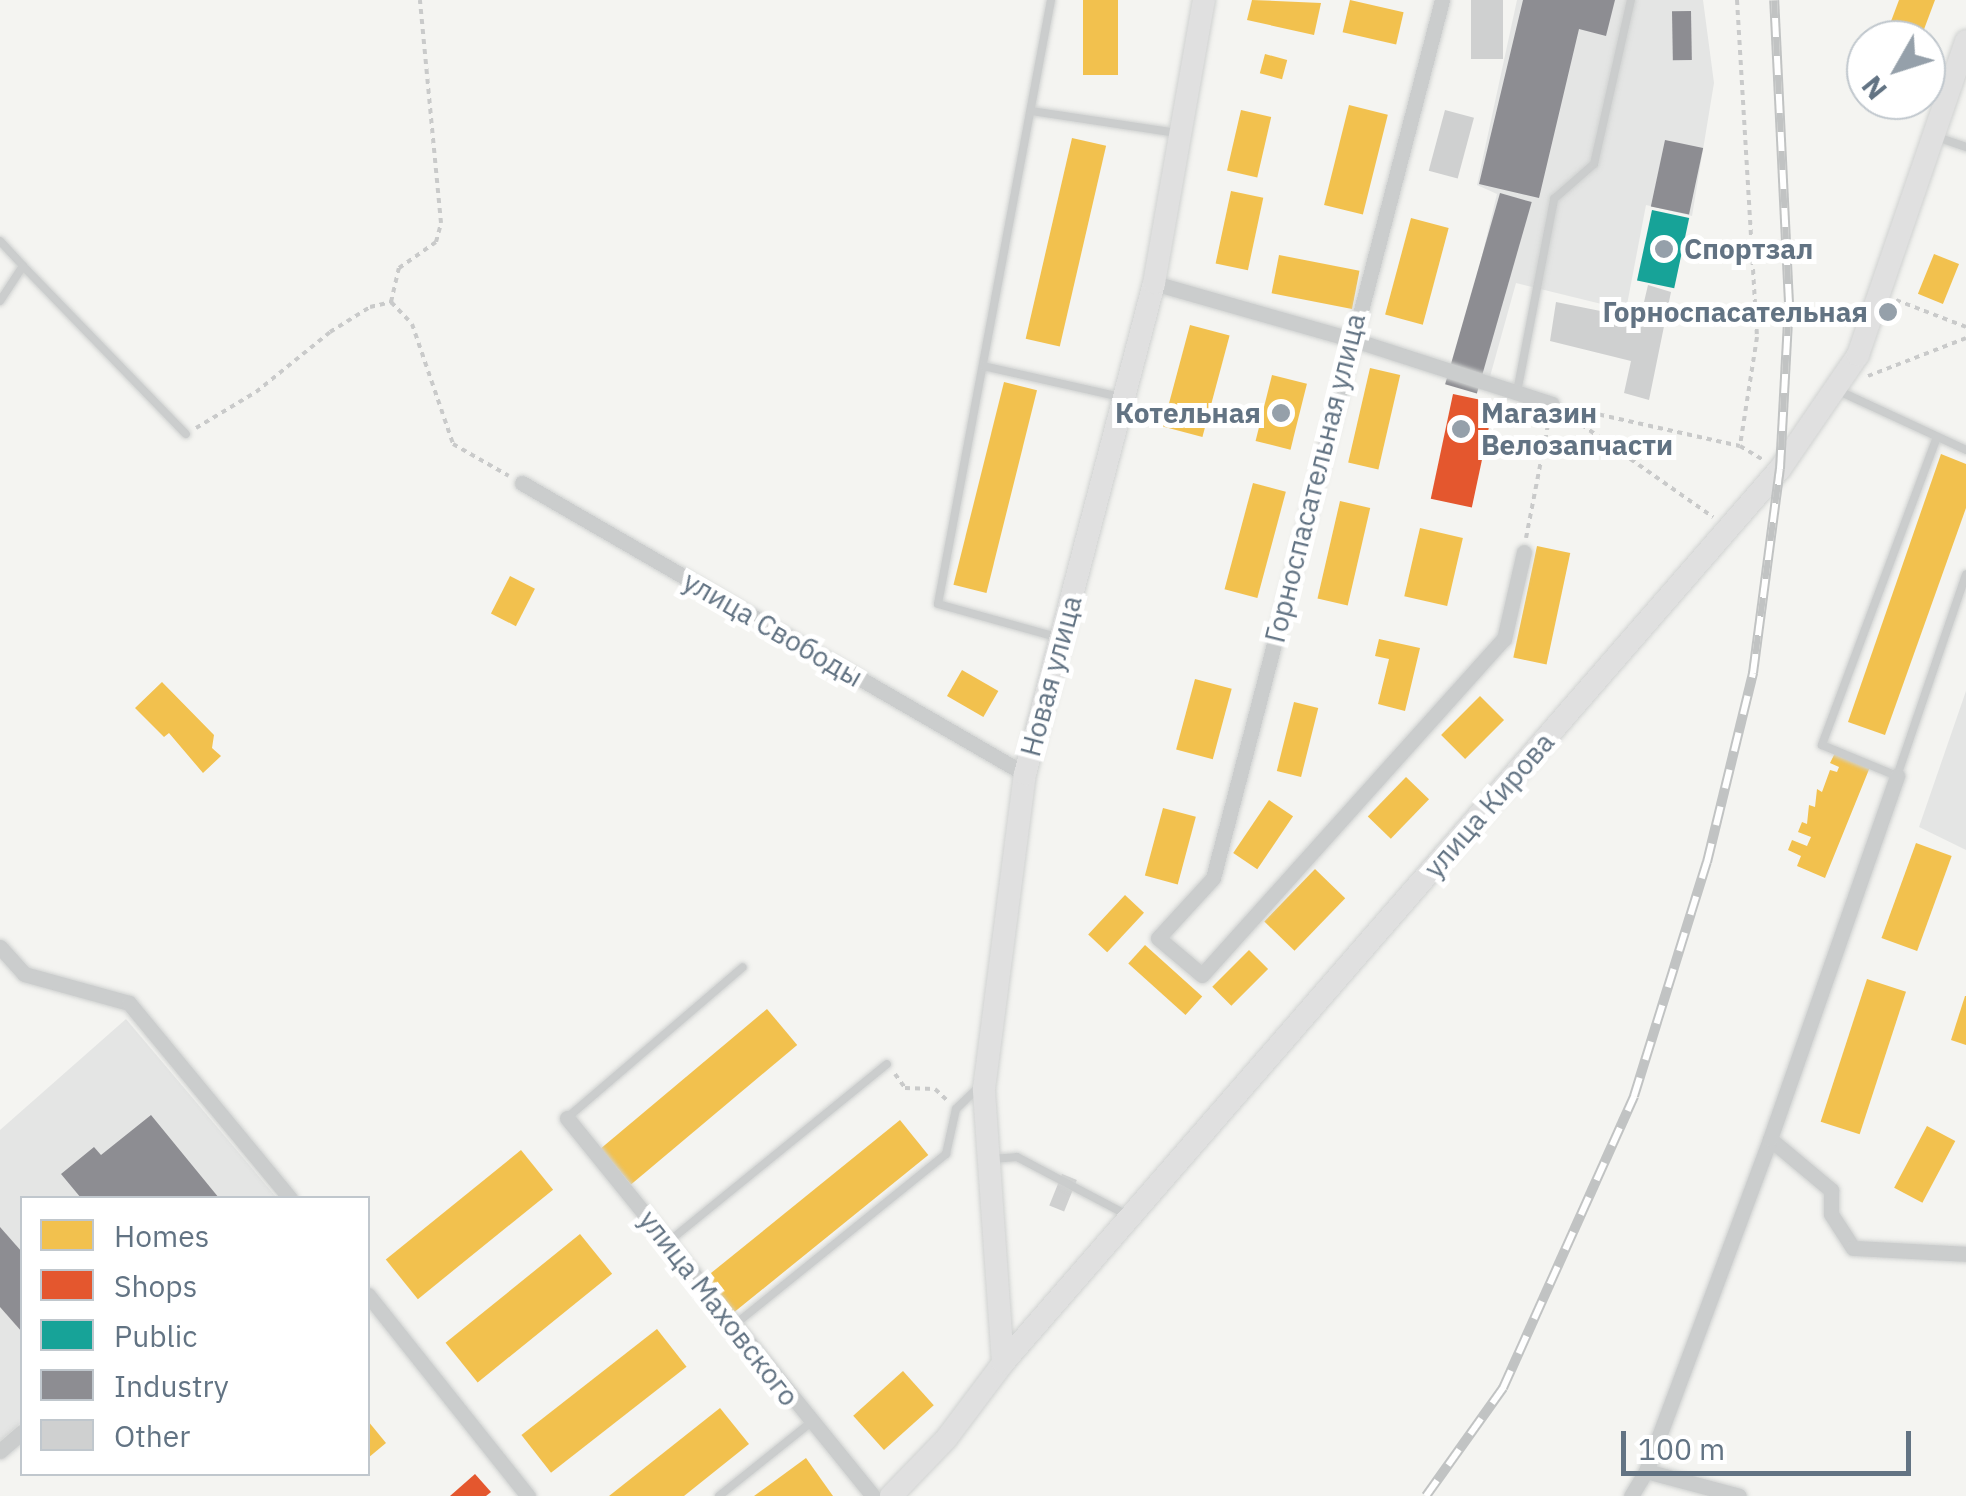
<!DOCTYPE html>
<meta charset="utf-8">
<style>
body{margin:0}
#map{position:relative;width:1966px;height:1496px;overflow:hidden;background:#f4f4f1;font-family:"IBM Plex Sans",sans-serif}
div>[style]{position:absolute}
.built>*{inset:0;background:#e4e5e4}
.homes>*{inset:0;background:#f2c14e;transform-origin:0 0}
.shops>*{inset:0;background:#e4572e;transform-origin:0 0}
.public>*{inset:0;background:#17a398;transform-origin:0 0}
.industry>*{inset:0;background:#8d8d92;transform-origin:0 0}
.building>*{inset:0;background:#cfd0d0;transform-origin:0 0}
.path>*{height:4px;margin-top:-2px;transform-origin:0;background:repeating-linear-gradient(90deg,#c9caca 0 5px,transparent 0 10px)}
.roads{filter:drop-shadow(0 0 2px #d0d2d1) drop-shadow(0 0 2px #d0d2d1)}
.lane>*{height:8px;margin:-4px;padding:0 4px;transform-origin:4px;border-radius:4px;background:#cbcdcd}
.street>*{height:15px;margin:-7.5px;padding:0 7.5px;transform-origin:7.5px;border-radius:7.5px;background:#cbcdcd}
.secondary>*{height:22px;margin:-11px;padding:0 11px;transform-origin:11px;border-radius:11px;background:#e0e0e0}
.rail>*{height:10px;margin-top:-5px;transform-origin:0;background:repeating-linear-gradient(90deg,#fff 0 19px,#c1c3c3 0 38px);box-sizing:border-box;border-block:2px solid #c1c3c3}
.dots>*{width:28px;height:28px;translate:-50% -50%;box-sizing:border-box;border:5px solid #fff;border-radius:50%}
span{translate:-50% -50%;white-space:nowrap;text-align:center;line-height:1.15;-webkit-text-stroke:10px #fff;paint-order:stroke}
.poi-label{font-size:28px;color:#627383;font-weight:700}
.left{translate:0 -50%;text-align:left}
.right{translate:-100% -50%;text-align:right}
.street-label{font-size:28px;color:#627383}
.legend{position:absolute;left:20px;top:1196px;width:350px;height:280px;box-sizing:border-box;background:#fff;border:2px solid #c0c7cd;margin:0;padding:12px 18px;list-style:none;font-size:30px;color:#627383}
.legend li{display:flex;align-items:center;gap:20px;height:50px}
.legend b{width:50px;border:2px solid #c0c7cd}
.north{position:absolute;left:1846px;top:20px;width:100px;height:100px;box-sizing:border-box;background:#fff;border:2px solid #c0c7cd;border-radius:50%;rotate:231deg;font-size:28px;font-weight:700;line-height:40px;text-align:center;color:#627383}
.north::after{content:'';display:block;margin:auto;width:35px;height:45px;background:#95a0aa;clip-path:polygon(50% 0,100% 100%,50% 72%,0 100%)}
.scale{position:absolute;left:1621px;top:1431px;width:290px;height:45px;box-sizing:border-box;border:5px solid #627383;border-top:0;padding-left:12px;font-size:30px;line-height:35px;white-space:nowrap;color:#627383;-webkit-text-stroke:8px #fff;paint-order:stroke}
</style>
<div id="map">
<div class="built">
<div style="clip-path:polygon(1517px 0,1703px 0,1714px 83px,1692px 216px,1646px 205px,1626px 310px,1516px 283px,1486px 391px,1451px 383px,1497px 194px,1477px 185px)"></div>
<div style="clip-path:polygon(1966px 691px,1966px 850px,1919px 827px)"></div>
<div style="clip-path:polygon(126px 1019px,277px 1198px,22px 1198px,22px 1422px,0 1441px,0 1130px)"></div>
</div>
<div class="homes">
<div style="left:1083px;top:0;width:35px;height:75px"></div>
<div style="clip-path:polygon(1252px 0,1321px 3px,1314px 35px,1247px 20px)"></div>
<div style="left:1350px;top:0;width:55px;height:33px;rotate:13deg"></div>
<div style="clip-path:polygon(1899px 0,1935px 0,1920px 40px,1887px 32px)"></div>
<div style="left:1265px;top:54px;width:23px;height:20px;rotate:15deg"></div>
<div style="left:1349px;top:105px;width:40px;height:103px;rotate:14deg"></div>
<div style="left:1241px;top:110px;width:31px;height:62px;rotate:13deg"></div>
<div style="left:1072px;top:138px;width:35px;height:206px;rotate:13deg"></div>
<div style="left:1231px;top:191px;width:33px;height:74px;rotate:12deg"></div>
<div style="left:1411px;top:218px;width:39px;height:100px;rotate:15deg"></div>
<div style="left:1934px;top:254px;width:27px;height:43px;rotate:22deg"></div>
<div style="left:1279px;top:255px;width:82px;height:39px;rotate:11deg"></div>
<div style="left:1190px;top:325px;width:41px;height:105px;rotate:15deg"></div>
<div style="left:1370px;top:368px;width:31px;height:97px;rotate:13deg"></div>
<div style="left:1272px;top:375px;width:36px;height:68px;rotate:14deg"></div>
<div style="left:1004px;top:382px;width:34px;height:209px;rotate:14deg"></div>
<div style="clip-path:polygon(1941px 454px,1966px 464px,1966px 508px,1885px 735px,1848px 722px)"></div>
<div style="left:1253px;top:483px;width:34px;height:110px;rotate:15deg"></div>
<div style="left:1340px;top:501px;width:31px;height:100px;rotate:13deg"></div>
<div style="left:1420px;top:528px;width:44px;height:70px;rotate:13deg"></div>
<div style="left:1537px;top:546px;width:34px;height:114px;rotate:12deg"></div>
<div style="left:510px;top:576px;width:28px;height:42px;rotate:27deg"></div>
<div style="clip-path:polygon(1379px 639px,1420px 648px,1405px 711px,1378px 704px,1389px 659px,1375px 656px)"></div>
<div style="left:962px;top:670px;width:42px;height:30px;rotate:30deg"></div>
<div style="left:1195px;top:679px;width:38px;height:73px;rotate:15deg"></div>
<div style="clip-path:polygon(162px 682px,214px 735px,212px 748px,221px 756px,203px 773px,169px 733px,164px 737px,135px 708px)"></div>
<div style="left:1480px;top:696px;width:34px;height:55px;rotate:45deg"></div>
<div style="left:1294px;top:702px;width:25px;height:71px;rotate:14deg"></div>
<div style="clip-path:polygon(1835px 753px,1870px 767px,1825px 878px,1797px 866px,1801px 856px,1788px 850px,1792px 840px,1807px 846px,1811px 837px,1798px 832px,1802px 822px,1807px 824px,1809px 805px,1815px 807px,1817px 789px,1822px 792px,1830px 770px,1837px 772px,1839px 767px,1830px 763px)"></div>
<div style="left:1406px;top:777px;width:32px;height:55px;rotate:44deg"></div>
<div style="left:1269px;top:800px;width:29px;height:64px;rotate:34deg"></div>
<div style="left:1163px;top:808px;width:34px;height:70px;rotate:15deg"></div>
<div style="left:1916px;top:843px;width:38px;height:101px;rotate:20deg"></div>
<div style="left:1315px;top:869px;width:42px;height:73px;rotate:44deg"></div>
<div style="left:1125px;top:895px;width:26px;height:54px;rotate:43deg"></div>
<div style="left:1145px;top:945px;width:77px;height:25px;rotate:42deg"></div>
<div style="left:1249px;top:950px;width:27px;height:52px;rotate:45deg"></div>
<div style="left:1867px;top:979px;width:41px;height:150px;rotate:18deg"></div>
<div style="clip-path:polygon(1965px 996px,1966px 996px,1966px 1045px,1951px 1040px)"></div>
<div style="left:767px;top:1009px;width:47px;height:217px;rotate:50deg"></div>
<div style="left:900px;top:1120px;width:45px;height:252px;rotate:51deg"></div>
<div style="left:1927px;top:1126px;width:32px;height:70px;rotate:28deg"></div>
<div style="left:521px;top:1150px;width:51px;height:174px;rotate:51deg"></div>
<div style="left:580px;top:1234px;width:51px;height:173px;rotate:51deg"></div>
<div style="left:657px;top:1329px;width:48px;height:172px;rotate:52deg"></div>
<div style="left:903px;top:1371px;width:46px;height:67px;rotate:48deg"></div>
<div style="clip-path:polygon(720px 1408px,749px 1444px,684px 1496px,609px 1496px)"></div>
<div style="clip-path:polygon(368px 1421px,386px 1443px,368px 1458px)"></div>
<div style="clip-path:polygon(806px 1458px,833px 1496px,754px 1496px)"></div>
</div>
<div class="shops">
<div style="left:1453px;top:394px;width:42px;height:107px;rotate:12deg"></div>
<div style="clip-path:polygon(475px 1474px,491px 1492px,486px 1496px,450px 1496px)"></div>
</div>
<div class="public">
<div style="left:1652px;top:210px;width:38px;height:72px;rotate:12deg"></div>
</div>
<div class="industry">
<div style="clip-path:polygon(1523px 0,1615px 0,1606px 36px,1579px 29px,1539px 198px,1479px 184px)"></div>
<div style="left:1691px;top:11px;width:49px;height:19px;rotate:89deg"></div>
<div style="left:1665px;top:140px;width:39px;height:68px;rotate:12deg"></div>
<div style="left:1500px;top:193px;width:33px;height:199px;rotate:16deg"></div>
<div style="clip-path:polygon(151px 1115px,219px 1198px,81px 1198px,61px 1174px,94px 1147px,101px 1155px)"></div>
<div style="clip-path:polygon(0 1227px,22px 1252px,22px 1332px,0 1307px)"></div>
</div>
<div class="building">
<div style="left:1471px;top:0;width:32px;height:59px"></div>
<div style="left:1445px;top:110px;width:30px;height:63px;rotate:15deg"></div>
<div style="clip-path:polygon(1648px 285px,1671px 292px,1649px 400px,1624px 393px,1631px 361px,1550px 341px,1556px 302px,1640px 319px)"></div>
<div style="left:1062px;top:1174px;width:16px;height:34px;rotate:22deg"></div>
</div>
<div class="path">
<div style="left:1737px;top:0;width:338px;rotate:86.6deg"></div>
<div style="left:1757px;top:337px;width:110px;rotate:98.9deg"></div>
<div style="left:1896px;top:300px;width:75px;rotate:21.1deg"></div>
<div style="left:391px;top:302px;width:35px;rotate:-77deg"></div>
<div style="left:399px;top:268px;width:45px;rotate:-35.1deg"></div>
<div style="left:436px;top:242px;width:20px;rotate:-75deg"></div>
<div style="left:441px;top:223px;width:224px;rotate:-95.4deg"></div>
<div style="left:1868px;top:376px;width:105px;rotate:-21.2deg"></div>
<div style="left:1570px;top:408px;width:174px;rotate:12.6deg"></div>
<div style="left:1740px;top:446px;width:27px;rotate:31deg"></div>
<div style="left:1565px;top:413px;width:181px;rotate:35.1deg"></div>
<div style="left:196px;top:428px;width:70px;rotate:-31deg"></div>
<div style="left:256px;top:392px;width:95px;rotate:-39deg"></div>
<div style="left:330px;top:332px;width:47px;rotate:-32deg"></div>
<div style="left:370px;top:307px;width:22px;rotate:-13deg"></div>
<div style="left:391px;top:302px;width:30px;rotate:46deg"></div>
<div style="left:412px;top:324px;width:127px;rotate:71.1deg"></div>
<div style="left:453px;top:444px;width:64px;rotate:29.7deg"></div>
<div style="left:1526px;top:538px;width:120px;rotate:-79deg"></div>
<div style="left:895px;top:1074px;width:17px;rotate:54deg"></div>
<div style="left:905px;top:1088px;width:30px;rotate:2deg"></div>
<div style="left:935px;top:1089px;width:19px;rotate:43deg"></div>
</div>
<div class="roads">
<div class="lane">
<div style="left:1051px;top:0;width:614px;rotate:100.6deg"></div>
<div style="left:938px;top:604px;width:127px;rotate:15.6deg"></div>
<div style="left:1031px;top:111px;width:147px;rotate:8.6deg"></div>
<div style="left:1937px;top:137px;width:31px;rotate:19deg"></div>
<div style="left:0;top:241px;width:34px;rotate:47deg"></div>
<div style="left:23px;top:266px;width:42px;rotate:123.3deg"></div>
<div style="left:23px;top:266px;width:234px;rotate:45.9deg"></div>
<div style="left:983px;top:366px;width:141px;rotate:12.7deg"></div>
<div style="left:1839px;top:391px;width:140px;rotate:24.9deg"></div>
<div style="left:1517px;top:392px;width:197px;rotate:-79.1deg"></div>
<div style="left:1554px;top:199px;width:53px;rotate:-41.2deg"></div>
<div style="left:1594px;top:164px;width:168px;rotate:-77.3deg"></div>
<div style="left:1937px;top:437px;width:329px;rotate:110.5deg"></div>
<div style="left:1822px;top:745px;width:81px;rotate:22.5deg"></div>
<div style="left:1897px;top:776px;width:213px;rotate:-71.1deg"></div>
<div style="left:568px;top:1117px;width:230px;rotate:-40.6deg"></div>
<div style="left:990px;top:1159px;width:27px;rotate:-4deg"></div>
<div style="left:1017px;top:1157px;width:124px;rotate:27.8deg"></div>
<div style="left:668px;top:1242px;width:282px;rotate:-39.1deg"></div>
<div style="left:733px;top:1326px;width:274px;rotate:-38.9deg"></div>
<div style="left:946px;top:1154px;width:46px;rotate:-77.5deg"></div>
<div style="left:956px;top:1109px;width:30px;rotate:-44deg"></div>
<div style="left:719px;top:1496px;width:117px;rotate:-38.7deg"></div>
</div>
<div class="street">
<div style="left:1442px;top:0;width:907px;rotate:104.62deg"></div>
<div style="left:1213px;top:878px;width:81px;rotate:132.5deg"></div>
<div style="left:1158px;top:938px;width:57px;rotate:40.1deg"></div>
<div style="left:1202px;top:975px;width:452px;rotate:-48.1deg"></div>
<div style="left:1504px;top:639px;width:89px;rotate:-77.1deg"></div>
<div style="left:1154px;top:283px;width:205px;rotate:15.9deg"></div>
<div style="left:1351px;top:339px;width:211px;rotate:17.9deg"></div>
<div style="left:522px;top:483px;width:581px;rotate:30.05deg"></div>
<div style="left:0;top:947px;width:36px;rotate:48deg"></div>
<div style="left:24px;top:974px;width:109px;rotate:15.4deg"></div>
<div style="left:129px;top:1003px;width:253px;rotate:50.5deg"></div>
<div style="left:567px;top:1118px;width:486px;rotate:51deg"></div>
<div style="left:1770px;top:1139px;width:80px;rotate:39.9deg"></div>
<div style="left:1831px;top:1190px;width:24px;rotate:90deg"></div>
<div style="left:1831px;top:1214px;width:40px;rotate:57.1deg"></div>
<div style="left:1853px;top:1248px;width:113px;rotate:3deg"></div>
<div style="left:368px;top:1295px;width:257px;rotate:51.5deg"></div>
<div style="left:0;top:1451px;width:29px;rotate:-41deg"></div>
<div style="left:1646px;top:1471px;width:96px;rotate:15deg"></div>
<div style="left:1631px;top:1496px;width:29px;rotate:-59deg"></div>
<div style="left:1646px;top:1471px;width:354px;rotate:-69.5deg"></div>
<div style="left:1770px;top:1139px;width:385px;rotate:-70.7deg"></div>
</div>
<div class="secondary">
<div style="left:1003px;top:1363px;width:275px;rotate:-94deg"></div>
<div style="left:984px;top:1089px;width:318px;rotate:-82.6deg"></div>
<div style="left:1025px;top:774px;width:508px;rotate:-75.28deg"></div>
<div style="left:1154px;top:283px;width:287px;rotate:-80deg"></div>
<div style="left:891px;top:1496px;width:79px;rotate:-46deg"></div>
<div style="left:946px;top:1439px;width:95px;rotate:-53.1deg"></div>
<div style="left:1003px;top:1363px;width:1184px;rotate:-49.01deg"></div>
<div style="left:1780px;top:469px;width:138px;rotate:-55.6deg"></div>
<div style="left:1858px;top:355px;width:332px;rotate:-71deg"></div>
</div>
</div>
<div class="rail">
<div style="left:1426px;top:1496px;width:133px;rotate:-54.5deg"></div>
<div style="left:1503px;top:1388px;width:320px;rotate:-65.8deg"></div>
<div style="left:1634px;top:1096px;width:245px;rotate:-72.7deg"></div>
<div style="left:1707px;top:862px;width:195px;rotate:-76.3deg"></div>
<div style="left:1753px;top:673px;width:206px;rotate:-82.5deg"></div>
<div style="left:1780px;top:469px;width:166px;rotate:-86.9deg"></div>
<div style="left:1789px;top:303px;width:303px;rotate:-92.8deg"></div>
</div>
<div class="dots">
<div style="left:1664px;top:249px;background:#95a0aa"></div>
<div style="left:1888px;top:312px;background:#95a0aa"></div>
<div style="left:1281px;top:413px;background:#95a0aa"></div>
<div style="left:1461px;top:429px;background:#95a0aa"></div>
</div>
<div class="poi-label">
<span class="left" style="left:1684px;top:249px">Спортзал</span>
<span class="right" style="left:1868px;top:312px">Горноспасательная</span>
<span class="right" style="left:1261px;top:413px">Котельная</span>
<span class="left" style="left:1481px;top:429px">Магазин<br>Велозапчасти</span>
</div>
<div class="street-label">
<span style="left:1315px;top:478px;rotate:-76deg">Горноспасательная улица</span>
<span style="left:773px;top:629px;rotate:30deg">улица Свободы</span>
<span style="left:1051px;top:676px;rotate:-75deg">Новая улица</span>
<span style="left:1489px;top:805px;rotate:-49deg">улица Кирова</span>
<span style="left:719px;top:1308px;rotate:52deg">улица Маховского</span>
</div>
<ul class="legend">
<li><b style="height:28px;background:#f2c14e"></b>Homes</li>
<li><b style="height:28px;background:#e4572e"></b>Shops</li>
<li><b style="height:28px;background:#17a398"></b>Public</li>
<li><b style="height:28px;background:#8d8d92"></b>Industry</li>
<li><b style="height:28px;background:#cfd0d0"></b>Other</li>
</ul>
<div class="north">N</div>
<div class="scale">100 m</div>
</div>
